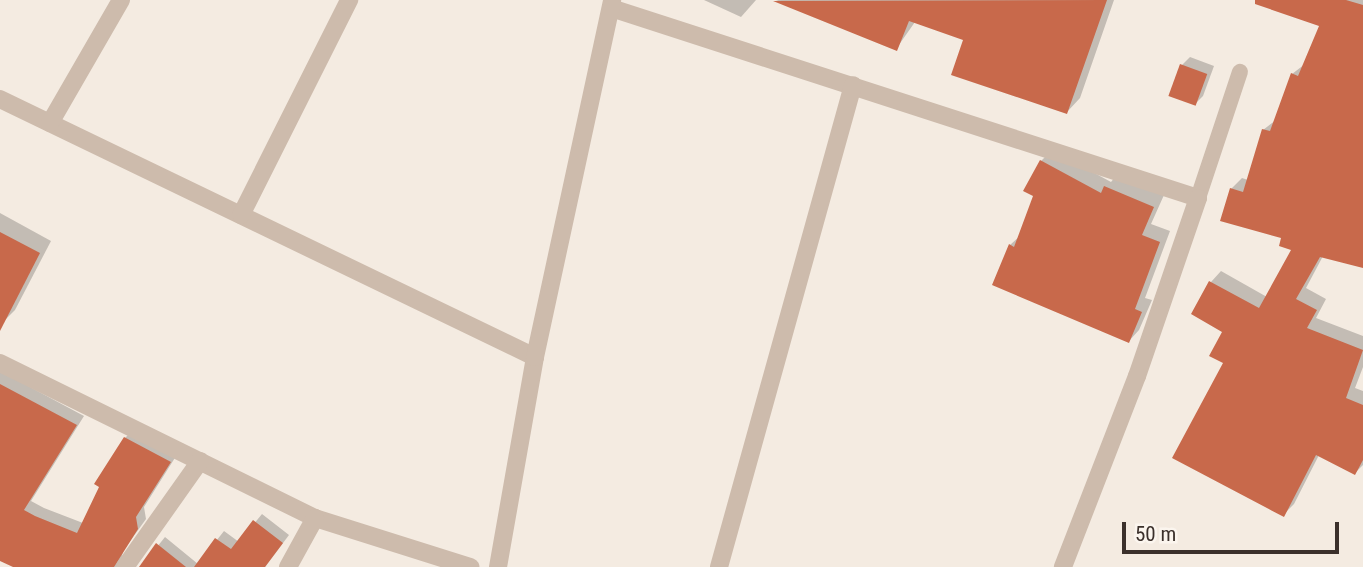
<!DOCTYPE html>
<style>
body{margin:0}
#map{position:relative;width:1363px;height:567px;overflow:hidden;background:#f4ebe1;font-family:"Roboto Condensed",sans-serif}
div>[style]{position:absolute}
.shadow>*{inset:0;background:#0003}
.building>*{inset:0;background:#c8694b;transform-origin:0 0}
.lane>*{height:16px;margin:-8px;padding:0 8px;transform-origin:8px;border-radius:8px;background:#cdbbac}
.street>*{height:18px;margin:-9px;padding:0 9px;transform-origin:9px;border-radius:9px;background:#cdbbac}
span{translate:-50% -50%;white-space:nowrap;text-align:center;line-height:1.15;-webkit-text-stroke:5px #fbf5ee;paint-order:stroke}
.scale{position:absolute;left:1122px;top:522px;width:217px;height:32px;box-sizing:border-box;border:4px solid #3b302b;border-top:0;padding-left:9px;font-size:21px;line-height:24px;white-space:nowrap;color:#3b302b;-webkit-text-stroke:5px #fbf5ee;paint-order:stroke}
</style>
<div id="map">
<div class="shadow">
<div style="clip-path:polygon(704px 0,756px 0,741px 17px)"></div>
<div style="clip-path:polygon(776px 0,1114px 0,1080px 98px,1067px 112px,966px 39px,915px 22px,896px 49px)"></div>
<div style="clip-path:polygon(1294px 0,1363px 0,1363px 266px,1323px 256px,1306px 288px,1326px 299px,1316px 318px,1363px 336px,1363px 367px,1355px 388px,1363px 391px,1363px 465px,1355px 473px,1319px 455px,1294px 504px,1284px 514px,1225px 362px,1224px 331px,1211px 282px,1221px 271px,1267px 297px,1294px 248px,1231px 189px,1242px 178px,1248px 180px,1263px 130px,1276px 120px,1292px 74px,1305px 64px,1321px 25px)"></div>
<div style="clip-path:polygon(1190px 57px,1214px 66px,1203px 96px,1195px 104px,1182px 65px)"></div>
<div style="clip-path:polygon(1052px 150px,1111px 182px,1116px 176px,1164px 195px,1151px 224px,1170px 231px,1145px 298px,1152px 300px,1139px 330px,1129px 341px,1010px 245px,1020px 236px,1036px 195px,1041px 161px)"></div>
<div style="clip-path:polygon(0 213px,51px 241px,15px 310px,4px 321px,0 320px)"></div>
<div style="clip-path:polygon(0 371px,84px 416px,31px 501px,44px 508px,83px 523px,125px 438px,134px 429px,178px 453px,144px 507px,146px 519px,123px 551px,120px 567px,16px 567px,0 559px)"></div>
<div style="clip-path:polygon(262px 514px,289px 535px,265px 567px,141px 567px,165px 537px,198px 564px,224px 531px,239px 542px)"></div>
</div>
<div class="building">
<div style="clip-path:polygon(1107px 0,1067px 114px,951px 75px,963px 40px,909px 21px,897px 51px,773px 1px)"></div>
<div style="clip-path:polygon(1255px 0,1346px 0,1363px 5px,1363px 268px,1320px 257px,1296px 299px,1317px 310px,1307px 328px,1363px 350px,1346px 398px,1363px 405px,1363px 460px,1355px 475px,1316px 455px,1284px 517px,1172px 458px,1223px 363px,1209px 356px,1222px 332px,1191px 314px,1209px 281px,1259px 308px,1291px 250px,1279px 246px,1281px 238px,1220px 221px,1230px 188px,1243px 192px,1262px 129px,1270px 131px,1291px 73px,1298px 76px,1319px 26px,1255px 4px)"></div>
<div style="left:1180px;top:64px;width:29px;height:34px;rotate:20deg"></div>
<div style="clip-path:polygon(1040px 160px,1101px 193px,1104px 186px,1154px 207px,1142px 235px,1160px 242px,1135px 309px,1142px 312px,1129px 343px,992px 285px,1009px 244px,1014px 247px,1033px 196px,1023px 191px)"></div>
<div style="clip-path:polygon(0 232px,40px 253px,0 331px)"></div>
<div style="clip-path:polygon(0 384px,77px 425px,24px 510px,35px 516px,77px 533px,99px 487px,94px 484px,124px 437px,171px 462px,136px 517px,138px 529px,114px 567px,13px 567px,0 561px)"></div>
<div style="clip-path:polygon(253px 520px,283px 543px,265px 567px,194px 567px,215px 538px,231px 549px)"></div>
<div style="clip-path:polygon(156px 543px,186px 567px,139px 567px)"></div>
</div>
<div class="lane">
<div style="left:1198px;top:198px;width:133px;rotate:-71.6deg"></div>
</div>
<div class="street">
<div style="left:611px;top:8px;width:617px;rotate:17.94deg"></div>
<div style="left:1198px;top:198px;width:188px;rotate:108.9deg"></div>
<div style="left:1137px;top:376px;width:205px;rotate:111.2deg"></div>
<div style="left:0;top:99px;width:594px;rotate:25.75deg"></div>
<div style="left:50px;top:123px;width:142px;rotate:-60deg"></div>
<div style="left:241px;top:215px;width:241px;rotate:-63.3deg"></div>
<div style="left:0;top:363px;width:351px;rotate:26.2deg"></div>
<div style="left:315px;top:518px;width:163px;rotate:17.5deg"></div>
<div style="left:125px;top:567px;width:130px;rotate:-54.7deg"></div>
<div style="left:288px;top:567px;width:56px;rotate:-61.1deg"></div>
<div style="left:498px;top:567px;width:213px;rotate:-80deg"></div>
<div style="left:535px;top:357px;width:365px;rotate:-77.8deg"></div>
<div style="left:719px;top:567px;width:500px;rotate:-74.46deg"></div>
</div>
<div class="scale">50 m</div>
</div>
